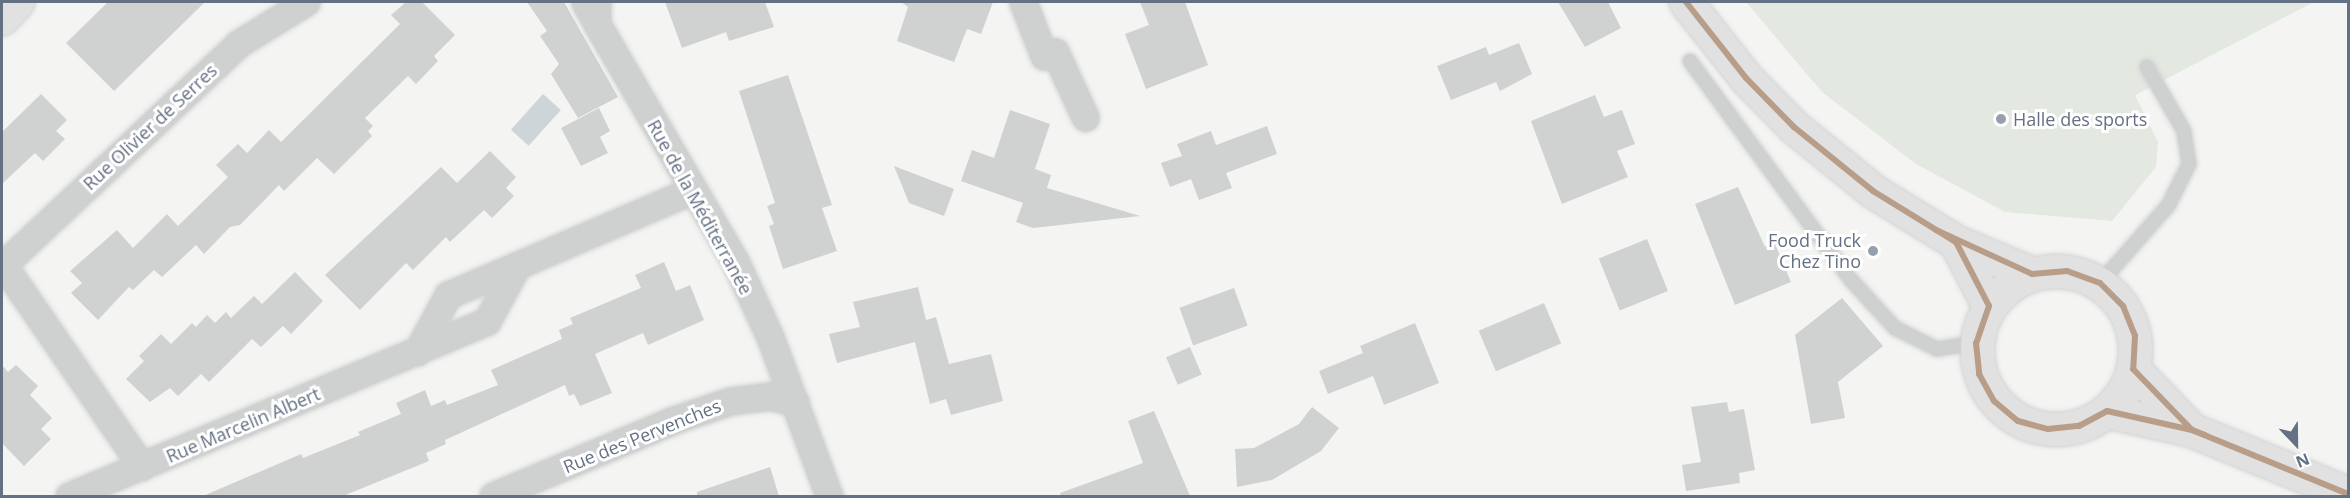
<!DOCTYPE html>
<meta charset="utf-8">
<style>
body{margin:0}
#map{position:relative;width:2350px;height:498px;overflow:hidden;background:#f4f5f3;font-family:"Open Sans",sans-serif}
div>[style]{position:absolute}
.green>*{inset:0;background:#e3e8e1}
.water>*{inset:0;background:#ced5d8;transform-origin:0 0}
.building>*{inset:0;background:#d0d1d1;transform-origin:0 0}
.roads{filter:drop-shadow(0 0 2px #d0d2d2) drop-shadow(0 0 2px #d0d2d2)}
.lane>*{height:14px;margin:-7px;padding:0 7px;transform-origin:7px;border-radius:7px;background:#cfd0d0}
.street>*{height:27px;margin:-13.5px;padding:0 13.5px;transform-origin:13.5px;border-radius:13.5px;background:#cfd0d0}
.secondary>*{height:33px;margin:-16.5px;padding:0 16.5px;transform-origin:16.5px;border-radius:16.5px;background:#e1e1e2}
.secondary>.ring{margin:-16.5px;padding:0;box-sizing:content-box;background:none;border:33px solid #e1e1e2;border-radius:50%}
.bus-1>*{height:6px;margin:-3px;padding:0 3px;transform-origin:3px;border-radius:3px;background:#b89e89}
.dots>*{width:16px;height:16px;translate:-50% -50%;box-sizing:border-box;border:3px solid #fff;border-radius:50%}
span{translate:-50% -50%;white-space:nowrap;text-align:center;line-height:1.15;-webkit-text-stroke:6px #fff;paint-order:stroke}
.poi-label{font-size:18px;color:#647184}
.left{translate:0 -50%;text-align:left}
.right{translate:-100% -50%;text-align:right}
.street-label{font-size:18px;color:#647184}
.frame{position:absolute;inset:0;border:3px solid #647184;pointer-events:none}
.north{position:absolute;left:2266px;top:414px;width:60px;height:60px;-webkit-text-stroke:4px #fff;paint-order:stroke;rotate:158deg;font-size:16px;font-weight:700;line-height:24px;text-align:center;color:#647184}
.north::after{content:'';display:block;margin:auto;width:21px;height:27px;background:#647184;clip-path:polygon(50% 0,100% 100%,50% 72%,0 100%)}
</style>
<div id="map">
<div class="green">
<div style="clip-path:polygon(1746px 2px,2314px 2px,2135px 95px,2158px 142px,2156px 167px,2112px 221px,2005px 212px,1916px 164px,1822px 92px)"></div>
</div>
<div class="water">
<div style="left:543px;top:94px;width:24px;height:48px;rotate:42deg"></div>
</div>
<div class="building">
<div style="clip-path:polygon(108px 2px,205px 2px,114px 91px,66px 43px)"></div>
<div style="clip-path:polygon(406px 2px,422px 2px,455px 35px,434px 56px,438px 61px,416px 84px,408px 76px,365px 118px,373px 126px,368px 131px,372px 136px,334px 174px,317px 158px,284px 191px,279px 185px,240px 225px,230px 227px,204px 254px,196px 245px,162px 277px,154px 270px,133px 290px,129px 287px,98px 320px,71px 293px,82px 283px,70px 271px,117px 230px,133px 248px,167px 214px,178px 226px,228px 177px,216px 165px,238px 144px,247px 153px,269px 130px,281px 142px,400px 24px,391px 15px)"></div>
<div style="clip-path:polygon(527px 2px,564px 2px,618px 97px,578px 118px,551px 74px,559px 64px,540px 36px,547px 31px)"></div>
<div style="clip-path:polygon(665px 2px,765px 2px,774px 27px,729px 41px,726px 32px,682px 48px)"></div>
<div style="clip-path:polygon(901px 2px,993px 2px,981px 34px,967px 29px,954px 62px,897px 41px,908px 7px)"></div>
<div style="clip-path:polygon(1140px 2px,1185px 2px,1208px 65px,1146px 89px,1125px 34px,1149px 25px)"></div>
<div style="clip-path:polygon(1558px 2px,1608px 2px,1621px 28px,1585px 47px)"></div>
<div style="clip-path:polygon(1519px 43px,1532px 74px,1500px 91px,1496px 82px,1451px 100px,1437px 66px,1486px 47px,1489px 55px)"></div>
<div style="clip-path:polygon(788px 75px,832px 205px,822px 208px,837px 251px,783px 269px,769px 226px,774px 224px,767px 206px,775px 203px,739px 91px)"></div>
<div style="clip-path:polygon(41px 94px,67px 120px,56px 131px,65px 139px,43px 161px,35px 153px,2px 184px,2px 132px)"></div>
<div style="clip-path:polygon(1595px 95px,1604px 117px,1622px 110px,1635px 144px,1617px 151px,1628px 177px,1562px 204px,1531px 121px)"></div>
<div style="clip-path:polygon(599px 108px,610px 131px,600px 137px,608px 153px,581px 166px,561px 128px)"></div>
<div style="clip-path:polygon(1010px 110px,1050px 124px,1035px 169px,1051px 175px,1047px 188px,1140px 216px,1033px 228px,1016px 222px,1023px 203px,961px 181px,972px 150px,994px 158px)"></div>
<div style="clip-path:polygon(1267px 126px,1277px 154px,1226px 173px,1232px 188px,1199px 200px,1191px 179px,1170px 187px,1161px 163px,1182px 156px,1177px 144px,1211px 131px,1216px 145px)"></div>
<div style="clip-path:polygon(490px 151px,516px 177px,506px 188px,514px 196px,492px 218px,484px 210px,450px 242px,446px 237px,413px 270px,406px 263px,360px 310px,325px 275px,441px 167px,457px 183px)"></div>
<div style="clip-path:polygon(894px 166px,954px 189px,944px 216px,909px 203px)"></div>
<div style="clip-path:polygon(1738px 187px,1765px 247px,1775px 244px,1791px 282px,1735px 305px,1695px 204px)"></div>
<div style="left:1647px;top:239px;width:56px;height:52px;rotate:68deg"></div>
<div style="clip-path:polygon(664px 262px,676px 291px,690px 285px,704px 320px,648px 345px,643px 333px,595px 354px,612px 393px,580px 406px,574px 394px,569px 396px,565px 385px,445px 440px,446px 444px,426px 453px,429px 461px,343px 496px,203px 496px,301px 454px,303px 458px,360px 435px,358px 432px,401px 414px,396px 403px,425px 390px,431px 406px,445px 400px,447px 405px,498px 385px,491px 370px,562px 339px,559px 330px,573px 324px,570px 318px,641px 288px,635px 275px)"></div>
<div style="clip-path:polygon(295px 272px,323px 301px,291px 334px,283px 326px,261px 347px,252px 339px,209px 382px,201px 374px,178px 396px,170px 388px,150px 402px,126px 379px,144px 361px,139px 356px,161px 334px,171px 344px,192px 323px,196px 327px,207px 315px,215px 323px,226px 312px,231px 318px,254px 296px,262px 304px)"></div>
<div style="clip-path:polygon(918px 287px,926px 320px,936px 317px,949px 364px,991px 354px,1003px 401px,951px 415px,946px 399px,930px 404px,915px 342px,837px 363px,829px 334px,860px 327px,853px 302px)"></div>
<div style="left:1234px;top:288px;width:40px;height:58px;rotate:70deg"></div>
<div style="clip-path:polygon(1842px 298px,1883px 346px,1838px 382px,1845px 418px,1811px 424px,1795px 335px)"></div>
<div style="left:1544px;top:303px;width:44px;height:71px;rotate:67deg"></div>
<div style="clip-path:polygon(1415px 323px,1439px 383px,1384px 405px,1373px 376px,1328px 394px,1319px 371px,1363px 353px,1360px 346px)"></div>
<div style="left:1190px;top:347px;width:30px;height:26px;rotate:67deg"></div>
<div style="clip-path:polygon(2px 365px,8px 372px,16px 365px,38px 386px,30px 395px,52px 418px,41px 429px,51px 439px,24px 466px,2px 443px)"></div>
<div style="clip-path:polygon(1727px 402px,1729px 412px,1744px 409px,1755px 470px,1739px 473px,1740px 483px,1686px 491px,1682px 465px,1701px 462px,1691px 407px)"></div>
<div style="clip-path:polygon(1312px 407px,1339px 428px,1321px 451px,1272px 480px,1237px 487px,1235px 449px,1254px 448px,1299px 424px)"></div>
<div style="clip-path:polygon(1154px 411px,1190px 496px,1061px 496px,1060px 493px,1143px 463px,1128px 421px)"></div>
<div style="clip-path:polygon(770px 467px,779px 496px,697px 496px,697px 492px)"></div>
</div>
<div class="roads">
<div class="lane">
<div style="left:1690px;top:61px;width:272px;rotate:53.7deg"></div>
<div style="left:1851px;top:280px;width:65px;rotate:47.5deg"></div>
<div style="left:1895px;top:328px;width:47px;rotate:26.6deg"></div>
<div style="left:1937px;top:349px;width:39px;rotate:-9deg"></div>
<div style="left:2100px;top:283px;width:103px;rotate:-48.6deg"></div>
<div style="left:2168px;top:206px;width:47px;rotate:-63.4deg"></div>
<div style="left:2189px;top:164px;width:33px;rotate:-99deg"></div>
<div style="left:2184px;top:131px;width:74px;rotate:-120deg"></div>
</div>
<div class="street">
<div style="left:585px;top:2px;width:25px;rotate:61deg"></div>
<div style="left:597px;top:24px;width:22px;rotate:-90deg"></div>
<div style="left:1023px;top:2px;width:58px;rotate:68.7deg"></div>
<div style="left:1044px;top:56px;width:12px;rotate:-20deg"></div>
<div style="left:1055px;top:52px;width:72px;rotate:65.2deg"></div>
<div style="left:597px;top:24px;width:276px;rotate:59.8deg"></div>
<div style="left:736px;top:263px;width:81px;rotate:65.3deg"></div>
<div style="left:770px;top:337px;width:170px;rotate:69.6deg"></div>
<div style="left:2px;top:263px;width:247px;rotate:55.5deg"></div>
<div style="left:3px;top:265px;width:323px;rotate:-43.2deg"></div>
<div style="left:238px;top:44px;width:80px;rotate:-31.7deg"></div>
<div style="left:417px;top:352px;width:65px;rotate:-61.5deg"></div>
<div style="left:448px;top:295px;width:264px;rotate:-23.2deg"></div>
<div style="left:69px;top:496px;width:453px;rotate:-22.7deg"></div>
<div style="left:487px;top:321px;width:63px;rotate:-61.4deg"></div>
<div style="left:493px;top:496px;width:193px;rotate:-22.8deg"></div>
<div style="left:671px;top:421px;width:62px;rotate:-18.7deg"></div>
<div style="left:730px;top:401px;width:39px;rotate:-7deg"></div>
<div style="left:769px;top:396px;width:27px;rotate:13deg"></div>
</div>
<div class="secondary">
<div style="left:1686px;top:2px;width:97px;rotate:51.7deg"></div>
<div style="left:1746px;top:78px;width:69px;rotate:45.6deg"></div>
<div style="left:1794px;top:127px;width:102px;rotate:39deg"></div>
<div style="left:1873px;top:191px;width:97px;rotate:31.6deg"></div>
<div style="left:1956px;top:242px;width:82px;rotate:22.8deg"></div>
<div style="left:2px;top:18px;width:22px;rotate:-47deg"></div>
<div style="left:1956px;top:242px;width:72px;rotate:62.7deg"></div>
<div class="ring" style="left:1977px;top:271px;width:125px;height:125px"></div>
<div style="left:2133px;top:369px;width:85px;rotate:46deg"></div>
<div style="left:2107px;top:411px;width:87px;rotate:12.6deg"></div>
<div style="left:2192px;top:430px;width:169px;rotate:22.3deg"></div>
</div>
</div>
<div class="bus-1">
<div style="left:1686px;top:2px;width:97px;rotate:51.7deg"></div>
<div style="left:1746px;top:78px;width:69px;rotate:45.6deg"></div>
<div style="left:1794px;top:127px;width:102px;rotate:39deg"></div>
<div style="left:1873px;top:191px;width:97px;rotate:31.6deg"></div>
<div style="left:1956px;top:242px;width:72px;rotate:62.7deg"></div>
<div style="left:1989px;top:306px;width:39px;rotate:109deg"></div>
<div style="left:1976px;top:343px;width:31px;rotate:84deg"></div>
<div style="left:1979px;top:374px;width:31px;rotate:61deg"></div>
<div style="left:1994px;top:401px;width:31px;rotate:40deg"></div>
<div style="left:2018px;top:421px;width:31px;rotate:15deg"></div>
<div style="left:2048px;top:429px;width:31px;rotate:-6deg"></div>
<div style="left:2079px;top:426px;width:32px;rotate:-28deg"></div>
<div style="left:2107px;top:411px;width:87px;rotate:12.6deg"></div>
<div style="left:2192px;top:430px;width:169px;rotate:22.3deg"></div>
<div style="left:1936px;top:230px;width:106px;rotate:24.6deg"></div>
<div style="left:2032px;top:274px;width:35px;rotate:-5deg"></div>
<div style="left:2067px;top:271px;width:35px;rotate:20deg"></div>
<div style="left:2100px;top:283px;width:33px;rotate:45deg"></div>
<div style="left:2123px;top:306px;width:32px;rotate:68deg"></div>
<div style="left:2135px;top:336px;width:33px;rotate:93deg"></div>
<div style="left:2133px;top:369px;width:85px;rotate:46deg"></div>
<div style="left:2192px;top:430px;width:14px;rotate:21deg"></div>
</div>
<div class="dots">
<div style="left:2001px;top:119px;background:#969fab"></div>
<div style="left:1873px;top:251px;background:#969fab"></div>
</div>
<div class="poi-label">
<span class="left" style="left:2013px;top:119px">Halle des sports</span>
<span class="right" style="left:1861px;top:251px">Food Truck<br>Chez Tino</span>
</div>
<div class="street-label">
<span style="left:150px;top:127px;rotate:-43deg">Rue Olivier de Serres</span>
<span style="left:700px;top:207px;rotate:61deg">Rue de la Méditerranée</span>
<span style="left:243px;top:425px;rotate:-23deg">Rue Marcelin Albert</span>
<span style="left:642px;top:436px;rotate:-22deg">Rue des Pervenches</span>
</div>
<div class="frame"></div>
<div class="north">N</div>
</div>
